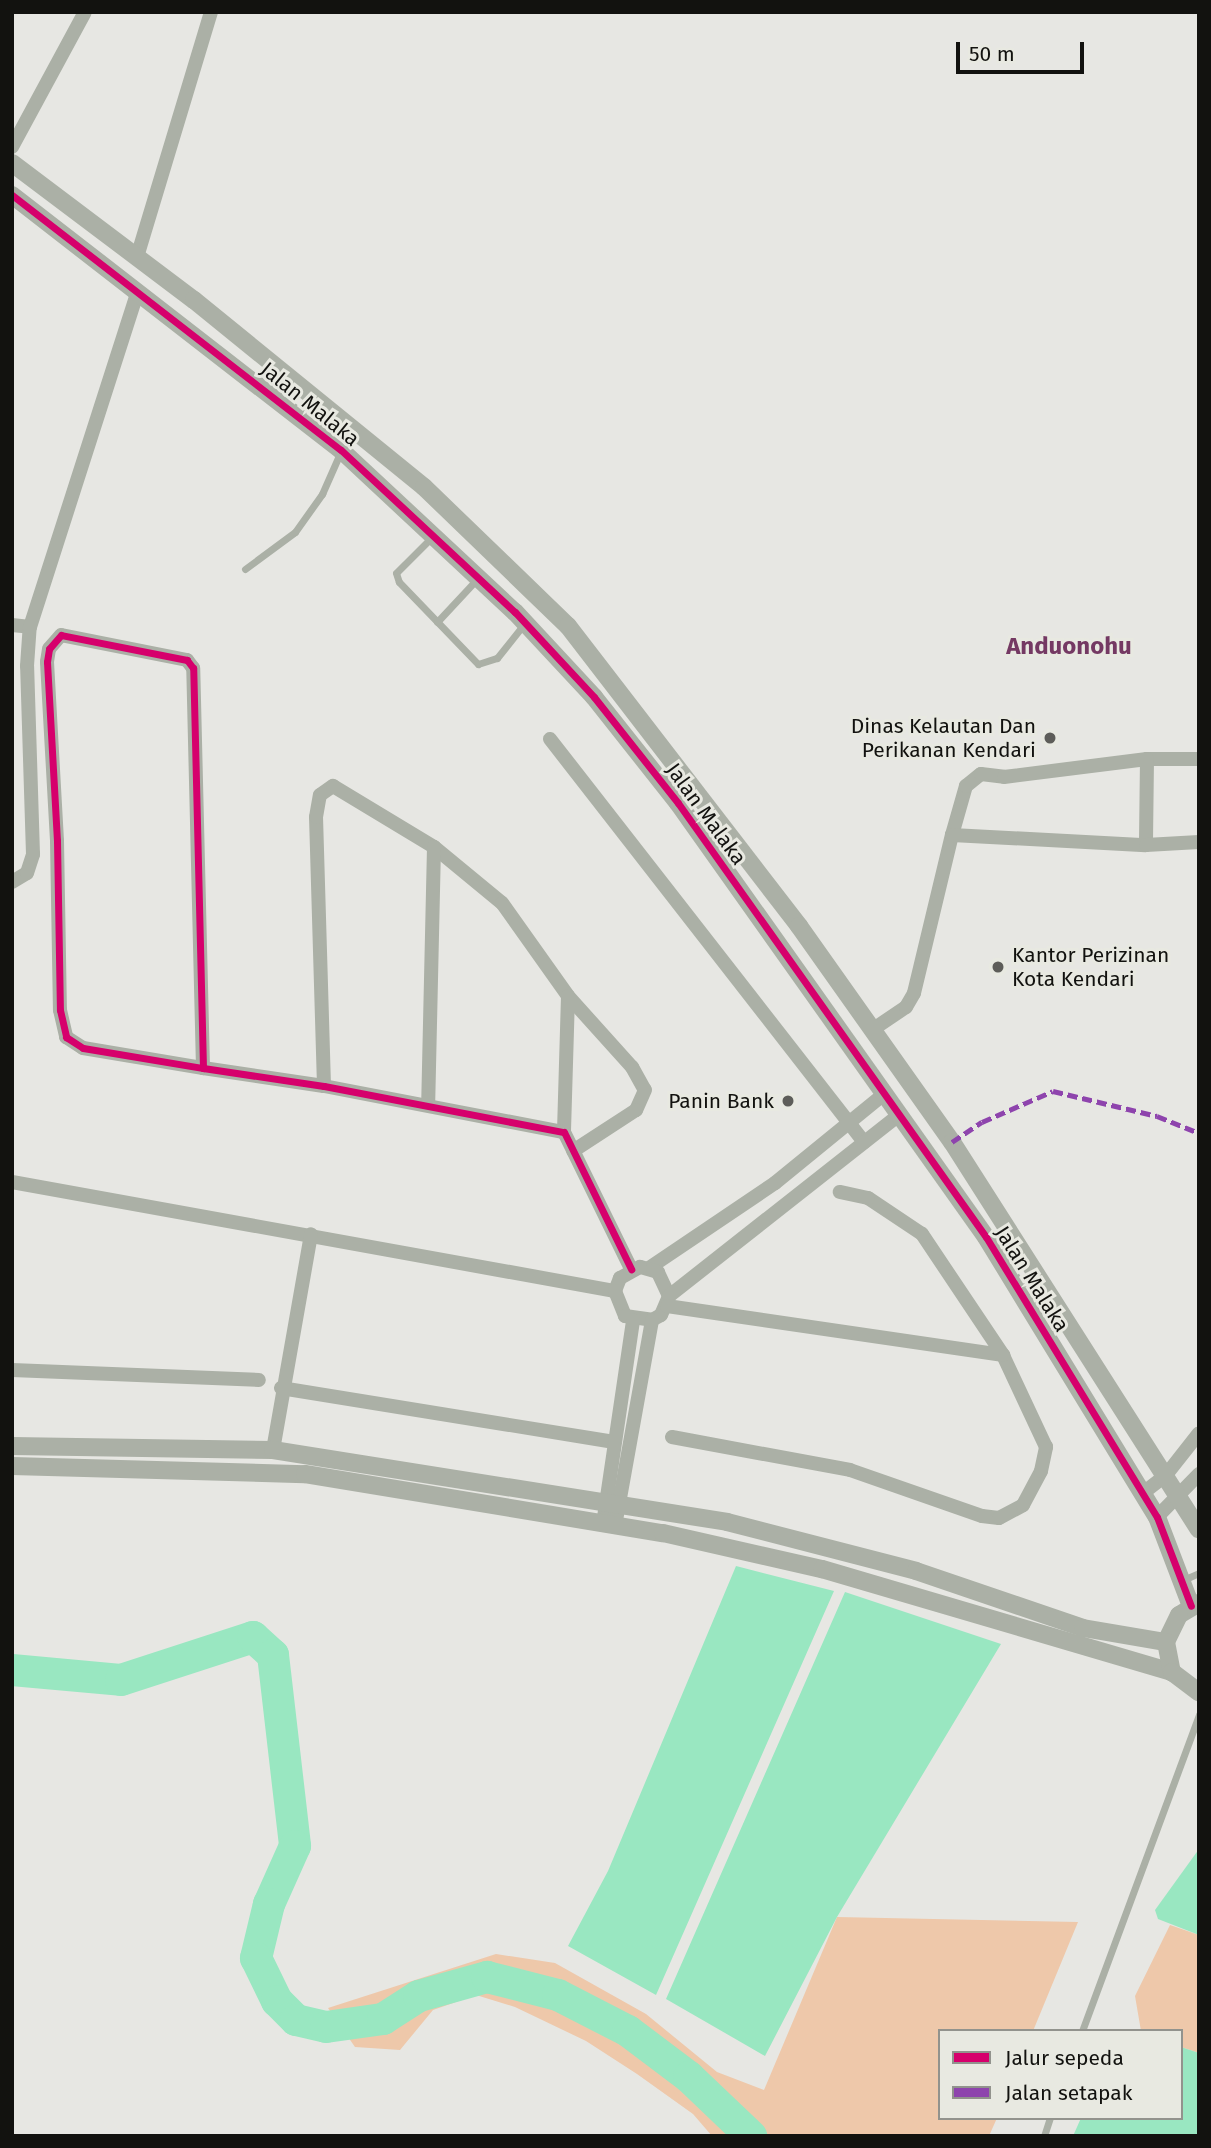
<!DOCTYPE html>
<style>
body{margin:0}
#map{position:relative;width:1211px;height:2148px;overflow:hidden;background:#e7e7e3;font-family:"Fira Sans",sans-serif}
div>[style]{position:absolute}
.green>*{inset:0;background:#eec8aa}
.water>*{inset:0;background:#99e7c1}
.river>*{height:32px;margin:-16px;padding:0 16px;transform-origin:16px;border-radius:16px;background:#99e7c1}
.service>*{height:7px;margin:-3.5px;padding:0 3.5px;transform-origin:3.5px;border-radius:3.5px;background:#abb0a6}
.minor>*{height:14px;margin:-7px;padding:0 7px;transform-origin:7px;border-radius:7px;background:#abb0a6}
.tertiary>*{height:18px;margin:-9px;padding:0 9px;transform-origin:9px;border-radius:9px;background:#abb0a6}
.quiet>*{height:5px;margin-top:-2.5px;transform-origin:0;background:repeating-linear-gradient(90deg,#8e44ad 0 10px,transparent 0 15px)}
.cycleway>*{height:7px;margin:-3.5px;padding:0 3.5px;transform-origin:3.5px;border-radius:3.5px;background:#d6006c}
.dots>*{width:19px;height:19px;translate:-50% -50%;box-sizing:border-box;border:4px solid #e8e9e1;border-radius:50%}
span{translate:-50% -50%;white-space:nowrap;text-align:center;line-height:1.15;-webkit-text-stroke:6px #e8e9e1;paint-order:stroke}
.street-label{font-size:21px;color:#12120f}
.poi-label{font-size:21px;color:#12120f}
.right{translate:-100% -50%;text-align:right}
.left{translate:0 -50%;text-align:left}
.quarter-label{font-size:24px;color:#743963;font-weight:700}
.frame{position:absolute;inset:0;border:14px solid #12120f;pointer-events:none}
.legend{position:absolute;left:938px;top:2029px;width:245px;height:91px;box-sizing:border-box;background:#e8e9e1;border:2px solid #92938d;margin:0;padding:9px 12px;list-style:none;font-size:21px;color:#12120f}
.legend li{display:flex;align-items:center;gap:14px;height:35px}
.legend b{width:35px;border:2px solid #92938d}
.scale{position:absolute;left:956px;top:42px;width:128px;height:32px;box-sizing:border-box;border:4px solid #12120f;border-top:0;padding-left:9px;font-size:21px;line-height:24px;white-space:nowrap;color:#12120f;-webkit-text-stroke:5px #e8e9e1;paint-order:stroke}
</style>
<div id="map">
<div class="green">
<div style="clip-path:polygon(837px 1917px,1078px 1922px,1033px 2031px,940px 2031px,940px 2118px,997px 2118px,989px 2136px,712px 2136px,693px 2114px,637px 2074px,586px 2041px,515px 2007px,476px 1995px,433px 2010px,400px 2050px,355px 2047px,328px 2008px,496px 1954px,555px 1963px,646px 2014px,717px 2072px,764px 2090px)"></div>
<div style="clip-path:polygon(1170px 1925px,1199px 1935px,1199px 2053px,1181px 2047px,1181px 2031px,1141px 2031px,1135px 1996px)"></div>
</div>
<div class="water">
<div style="clip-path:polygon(736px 1566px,834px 1591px,656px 1995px,568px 1946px,608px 1871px)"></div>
<div style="clip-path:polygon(845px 1592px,1001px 1644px,837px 1917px,765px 2056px,666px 1999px)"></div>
<div style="clip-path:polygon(1199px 1849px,1199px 1935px,1158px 1919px,1155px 1910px)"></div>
<div style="clip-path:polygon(1181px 2047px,1199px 2053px,1199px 2136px,1073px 2136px,1081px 2118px,1181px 2118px)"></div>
</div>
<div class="river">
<div style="left:12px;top:1670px;width:109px;rotate:5.2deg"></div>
<div style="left:121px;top:1680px;width:139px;rotate:-18deg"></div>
<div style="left:253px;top:1637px;width:27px;rotate:42deg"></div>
<div style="left:273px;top:1655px;width:192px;rotate:83.4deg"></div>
<div style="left:295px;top:1846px;width:64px;rotate:114.1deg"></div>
<div style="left:269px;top:1904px;width:56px;rotate:103.5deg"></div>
<div style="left:256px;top:1958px;width:48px;rotate:64deg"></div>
<div style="left:277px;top:2001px;width:27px;rotate:45deg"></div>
<div style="left:296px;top:2020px;width:31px;rotate:13deg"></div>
<div style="left:326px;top:2027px;width:58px;rotate:-8deg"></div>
<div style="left:383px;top:2019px;width:43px;rotate:-32.6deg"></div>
<div style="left:419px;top:1996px;width:71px;rotate:-15.6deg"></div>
<div style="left:487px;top:1977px;width:73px;rotate:14.2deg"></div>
<div style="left:558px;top:1995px;width:79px;rotate:27.2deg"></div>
<div style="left:628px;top:2031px;width:76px;rotate:37deg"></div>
<div style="left:689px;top:2077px;width:86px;rotate:43.6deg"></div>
</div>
<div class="service">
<div style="left:433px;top:536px;width:52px;rotate:135deg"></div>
<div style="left:396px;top:573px;width:9px;rotate:72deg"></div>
<div style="left:399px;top:582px;width:114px;rotate:46.1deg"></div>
<div style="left:478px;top:664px;width:20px;rotate:-18deg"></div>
<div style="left:497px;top:658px;width:43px;rotate:-51.5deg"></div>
<div style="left:245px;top:569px;width:62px;rotate:-36.5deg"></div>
<div style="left:295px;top:532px;width:47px;rotate:-54.6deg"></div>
<div style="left:322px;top:494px;width:47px;rotate:-66.2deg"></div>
<div style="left:437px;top:622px;width:59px;rotate:-47.1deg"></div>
<div style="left:1183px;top:1580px;width:17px;rotate:-24deg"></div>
<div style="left:1082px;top:2031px;width:338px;rotate:-69.7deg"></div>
<div style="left:1044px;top:2136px;width:19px;rotate:-72deg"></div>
</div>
<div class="minor">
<div style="left:12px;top:147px;width:153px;rotate:-61.6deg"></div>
<div style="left:137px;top:257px;width:256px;rotate:-73.2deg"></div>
<div style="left:12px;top:625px;width:18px;rotate:6deg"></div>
<div style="left:550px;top:739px;width:511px;rotate:52.08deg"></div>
<div style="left:1147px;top:759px;width:52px"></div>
<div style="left:952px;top:835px;width:51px;rotate:-74.1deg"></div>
<div style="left:966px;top:786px;width:19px;rotate:-39deg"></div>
<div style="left:981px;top:774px;width:23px;rotate:7deg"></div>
<div style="left:1004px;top:777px;width:144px;rotate:-7.2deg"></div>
<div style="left:1147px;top:759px;width:86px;rotate:90.7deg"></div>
<div style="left:434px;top:847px;width:88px;rotate:39.5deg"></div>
<div style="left:502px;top:903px;width:114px;rotate:54.6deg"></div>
<div style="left:568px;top:996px;width:136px;rotate:91.7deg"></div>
<div style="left:12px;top:882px;width:17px;rotate:-31deg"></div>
<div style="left:27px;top:873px;width:20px;rotate:-72deg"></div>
<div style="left:33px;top:854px;width:188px;rotate:-91.8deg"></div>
<div style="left:27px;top:666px;width:39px;rotate:-86deg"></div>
<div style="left:30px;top:627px;width:353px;rotate:-72.2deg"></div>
<div style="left:568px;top:996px;width:96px;rotate:48deg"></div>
<div style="left:632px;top:1067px;width:26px;rotate:61deg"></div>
<div style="left:645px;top:1090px;width:22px;rotate:114deg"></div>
<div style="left:636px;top:1110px;width:75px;rotate:146.9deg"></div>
<div style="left:872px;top:1030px;width:41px;rotate:-34.1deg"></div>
<div style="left:906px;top:1007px;width:16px;rotate:-60deg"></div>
<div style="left:914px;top:993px;width:163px;rotate:-76.5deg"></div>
<div style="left:952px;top:835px;width:194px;rotate:3deg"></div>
<div style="left:1146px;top:845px;width:53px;rotate:-3.2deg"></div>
<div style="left:203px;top:1068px;width:400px;rotate:-91.4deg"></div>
<div style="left:193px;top:668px;width:10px;rotate:-127deg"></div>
<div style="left:187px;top:660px;width:128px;rotate:-168.8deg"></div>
<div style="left:61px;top:635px;width:18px;rotate:131deg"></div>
<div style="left:49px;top:649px;width:13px;rotate:99deg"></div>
<div style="left:47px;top:662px;width:179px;rotate:86.8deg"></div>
<div style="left:57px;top:841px;width:169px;rotate:89deg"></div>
<div style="left:60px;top:1010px;width:28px;rotate:77deg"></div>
<div style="left:66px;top:1037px;width:20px;rotate:33deg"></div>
<div style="left:83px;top:1048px;width:122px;rotate:9.5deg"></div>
<div style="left:203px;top:1068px;width:122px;rotate:8.5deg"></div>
<div style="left:324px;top:1086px;width:244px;rotate:10.9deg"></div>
<div style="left:564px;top:1132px;width:153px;rotate:63.9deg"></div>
<div style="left:324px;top:1086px;width:269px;rotate:-91.7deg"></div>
<div style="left:316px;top:817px;width:22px;rotate:-80deg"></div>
<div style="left:320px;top:795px;width:16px;rotate:-35deg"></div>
<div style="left:333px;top:786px;width:118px;rotate:31.1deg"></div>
<div style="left:434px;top:847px;width:257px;rotate:91.3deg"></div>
<div style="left:12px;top:1182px;width:613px;rotate:10.25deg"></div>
<div style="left:649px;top:1268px;width:152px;rotate:-34deg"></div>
<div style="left:775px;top:1183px;width:141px;rotate:-39.2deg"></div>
<div style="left:669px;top:1296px;width:26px;rotate:-115deg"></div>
<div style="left:658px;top:1272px;width:19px;rotate:-164deg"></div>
<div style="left:640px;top:1267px;width:23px;rotate:151deg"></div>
<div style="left:620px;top:1278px;width:14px;rotate:111deg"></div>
<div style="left:615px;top:1291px;width:27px;rotate:68deg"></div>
<div style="left:625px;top:1316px;width:27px;rotate:8deg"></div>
<div style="left:652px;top:1320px;width:10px;rotate:-29deg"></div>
<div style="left:661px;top:1315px;width:21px;rotate:-67deg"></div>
<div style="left:669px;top:1296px;width:293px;rotate:-38.2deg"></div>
<div style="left:667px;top:1306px;width:340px;rotate:8.3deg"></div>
<div style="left:12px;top:1370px;width:247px;rotate:2.3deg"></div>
<div style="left:281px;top:1388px;width:336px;rotate:9.2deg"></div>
<div style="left:672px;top:1437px;width:181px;rotate:10.5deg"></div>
<div style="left:850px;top:1470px;width:140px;rotate:19.2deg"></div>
<div style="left:982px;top:1516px;width:17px;rotate:7deg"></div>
<div style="left:999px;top:1518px;width:27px;rotate:-28deg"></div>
<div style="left:1023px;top:1505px;width:38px;rotate:-62deg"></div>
<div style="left:1041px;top:1471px;width:25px;rotate:-78deg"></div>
<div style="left:1046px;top:1447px;width:102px;rotate:-115.1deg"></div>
<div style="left:1003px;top:1355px;width:146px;rotate:-123.8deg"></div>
<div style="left:922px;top:1234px;width:65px;rotate:-146.3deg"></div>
<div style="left:868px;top:1198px;width:29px;rotate:-168deg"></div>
<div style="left:273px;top:1450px;width:219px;rotate:-80deg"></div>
<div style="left:1143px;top:1493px;width:29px;rotate:-38deg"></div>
<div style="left:1166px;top:1475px;width:53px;rotate:-51.8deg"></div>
<div style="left:1157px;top:1517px;width:60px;rotate:-45.7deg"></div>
<div style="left:603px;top:1524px;width:206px;rotate:-81.6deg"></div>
<div style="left:615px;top:1526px;width:209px;rotate:-79.8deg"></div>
</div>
<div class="tertiary">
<div style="left:12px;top:163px;width:228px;rotate:37deg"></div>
<div style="left:194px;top:300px;width:296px;rotate:39.1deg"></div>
<div style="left:424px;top:487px;width:200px;rotate:44deg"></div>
<div style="left:568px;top:626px;width:379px;rotate:52.4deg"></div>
<div style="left:799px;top:926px;width:265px;rotate:54.7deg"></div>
<div style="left:952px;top:1142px;width:459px;rotate:57.5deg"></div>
<div style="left:12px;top:195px;width:416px;rotate:37.8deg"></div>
<div style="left:341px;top:450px;width:238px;rotate:43deg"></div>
<div style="left:515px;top:612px;width:116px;rotate:47.1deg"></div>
<div style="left:594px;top:697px;width:135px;rotate:51.6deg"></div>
<div style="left:678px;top:803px;width:532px;rotate:54.64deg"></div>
<div style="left:986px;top:1237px;width:328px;rotate:58.6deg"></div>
<div style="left:1157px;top:1517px;width:95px;rotate:69.1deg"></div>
<div style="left:12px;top:1446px;width:261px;rotate:0.9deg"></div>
<div style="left:273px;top:1450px;width:460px;rotate:9deg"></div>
<div style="left:727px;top:1522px;width:195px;rotate:14.5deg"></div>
<div style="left:916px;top:1571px;width:176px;rotate:18.8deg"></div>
<div style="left:1083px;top:1628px;width:84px;rotate:9.6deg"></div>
<div style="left:12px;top:1466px;width:293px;rotate:1.6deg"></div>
<div style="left:305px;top:1474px;width:363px;rotate:9.4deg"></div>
<div style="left:663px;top:1533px;width:163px;rotate:12.8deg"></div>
<div style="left:822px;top:1569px;width:365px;rotate:16.4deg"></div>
<div style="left:1199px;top:1603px;width:23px;rotate:149deg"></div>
<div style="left:1179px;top:1615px;width:30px;rotate:116deg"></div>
<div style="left:1166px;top:1642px;width:31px;rotate:79deg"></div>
<div style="left:1172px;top:1672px;width:34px;rotate:37deg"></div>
</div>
<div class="quiet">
<div style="left:952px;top:1142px;width:36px;rotate:-34deg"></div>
<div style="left:982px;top:1122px;width:77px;rotate:-23.6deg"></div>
<div style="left:1053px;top:1091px;width:107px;rotate:13.5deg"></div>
<div style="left:1157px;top:1116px;width:45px;rotate:22deg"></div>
</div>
<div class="cycleway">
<div style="left:12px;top:195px;width:416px;rotate:37.8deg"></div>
<div style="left:341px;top:450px;width:238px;rotate:43deg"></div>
<div style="left:515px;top:612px;width:116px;rotate:47.1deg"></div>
<div style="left:594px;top:697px;width:135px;rotate:51.6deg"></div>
<div style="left:678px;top:803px;width:532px;rotate:54.64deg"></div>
<div style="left:986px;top:1237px;width:328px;rotate:58.6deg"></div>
<div style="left:1157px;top:1517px;width:95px;rotate:69.1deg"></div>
<div style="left:203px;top:1068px;width:400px;rotate:-91.4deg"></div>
<div style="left:193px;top:668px;width:10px;rotate:-127deg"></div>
<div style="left:187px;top:660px;width:128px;rotate:-168.8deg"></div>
<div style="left:61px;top:635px;width:18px;rotate:131deg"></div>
<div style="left:49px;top:649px;width:13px;rotate:99deg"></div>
<div style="left:47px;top:662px;width:179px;rotate:86.8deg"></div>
<div style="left:57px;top:841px;width:169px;rotate:89deg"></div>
<div style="left:60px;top:1010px;width:28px;rotate:77deg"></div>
<div style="left:66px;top:1037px;width:20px;rotate:33deg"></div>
<div style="left:83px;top:1048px;width:122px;rotate:9.5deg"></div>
<div style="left:203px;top:1068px;width:122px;rotate:8.5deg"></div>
<div style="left:324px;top:1086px;width:244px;rotate:10.9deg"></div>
<div style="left:564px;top:1132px;width:153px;rotate:63.9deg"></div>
</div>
<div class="dots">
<div style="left:1050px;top:738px;background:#5d5d59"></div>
<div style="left:998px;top:967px;background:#5d5d59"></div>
<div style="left:788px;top:1101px;background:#5d5d59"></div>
</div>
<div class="street-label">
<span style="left:310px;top:404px;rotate:39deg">Jalan Malaka</span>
<span style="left:706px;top:814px;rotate:54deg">Jalan Malaka</span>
<span style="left:1032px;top:1279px;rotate:58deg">Jalan Malaka</span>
</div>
<div class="poi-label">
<span class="right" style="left:1036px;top:738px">Dinas Kelautan Dan<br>Perikanan Kendari</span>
<span class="left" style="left:1012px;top:967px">Kantor Perizinan<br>Kota Kendari</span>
<span class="right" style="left:774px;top:1101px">Panin Bank</span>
</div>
<div class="quarter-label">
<span style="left:1069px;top:647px">Anduonohu</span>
</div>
<div class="frame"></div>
<ul class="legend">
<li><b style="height:9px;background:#d6006c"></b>Jalur sepeda</li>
<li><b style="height:9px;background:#8e44ad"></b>Jalan setapak</li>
</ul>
<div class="scale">50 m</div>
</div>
